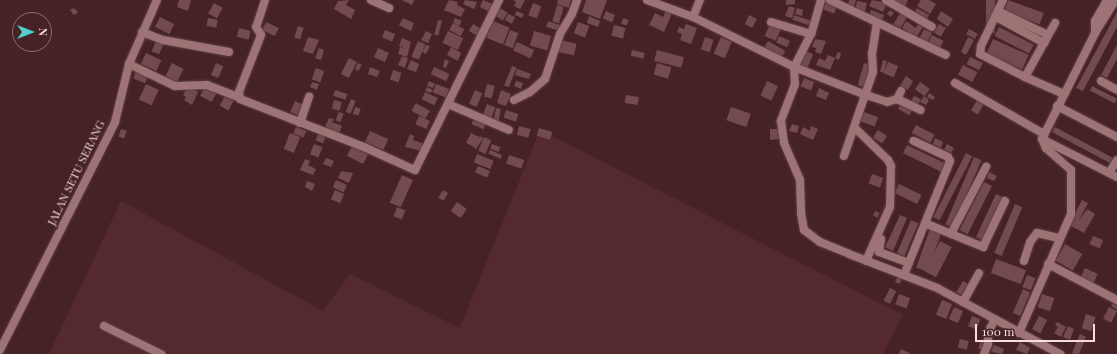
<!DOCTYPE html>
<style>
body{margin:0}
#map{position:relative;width:1117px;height:354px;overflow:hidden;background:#462227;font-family:"Playfair Display",serif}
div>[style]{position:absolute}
.built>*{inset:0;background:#542a2f}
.building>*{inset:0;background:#734b4f;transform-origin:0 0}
.roads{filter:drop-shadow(0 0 1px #604146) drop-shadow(0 0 1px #604146)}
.minor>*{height:8px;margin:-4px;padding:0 4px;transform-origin:4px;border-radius:4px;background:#9e7376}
span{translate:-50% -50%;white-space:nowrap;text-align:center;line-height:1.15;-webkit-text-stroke:3px #462227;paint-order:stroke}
.street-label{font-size:12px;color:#f6dddf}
.north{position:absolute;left:12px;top:12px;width:40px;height:40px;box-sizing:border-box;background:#462227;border:1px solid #8c6d71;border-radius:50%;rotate:90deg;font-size:11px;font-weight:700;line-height:16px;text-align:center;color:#f6dddf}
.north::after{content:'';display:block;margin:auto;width:14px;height:18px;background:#53cdca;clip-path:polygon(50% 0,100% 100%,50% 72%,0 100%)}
.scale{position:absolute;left:975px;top:324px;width:120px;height:18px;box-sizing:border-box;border:2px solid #f6dddf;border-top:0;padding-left:5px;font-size:12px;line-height:14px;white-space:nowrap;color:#f6dddf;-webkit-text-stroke:3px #462227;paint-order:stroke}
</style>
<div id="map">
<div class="built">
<div style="clip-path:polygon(540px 130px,903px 315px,883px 354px,49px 354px,121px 201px,323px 311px,350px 274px,460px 328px)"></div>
</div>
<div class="building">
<div style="clip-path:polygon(179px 0,191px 0,188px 11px,177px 7px)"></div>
<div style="clip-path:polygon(349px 0,346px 5px,355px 10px,351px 19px,334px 9px,338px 1px)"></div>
<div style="clip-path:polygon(402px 0,414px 0,412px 5px)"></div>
<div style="clip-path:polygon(449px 0,458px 2px,457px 5px,465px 9px,461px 17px,444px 10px)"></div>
<div style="clip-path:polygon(465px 0,477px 2px,474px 9px,463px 4px)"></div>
<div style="clip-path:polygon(483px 0,493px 4px,490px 12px,480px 7px)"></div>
<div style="clip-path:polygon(513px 0,525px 0,520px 9px,514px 6px,516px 2px)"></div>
<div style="clip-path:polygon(558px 0,571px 0,569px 8px,557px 4px)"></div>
<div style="clip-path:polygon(586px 0,607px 0,600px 19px,582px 12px)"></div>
<div style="clip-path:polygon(786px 0,795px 0,795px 4px,786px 5px)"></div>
<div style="clip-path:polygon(849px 0,856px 0,853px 10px,847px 8px)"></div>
<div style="clip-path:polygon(872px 0,887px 3px,883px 12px,869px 6px)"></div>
<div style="clip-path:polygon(895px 0,908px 0,904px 9px,893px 4px)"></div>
<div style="clip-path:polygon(921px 0,929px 0,936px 4px,930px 14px,917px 6px)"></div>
<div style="left:986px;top:0;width:9px;height:33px"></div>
<div style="left:1008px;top:0;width:38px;height:12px;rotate:20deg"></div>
<div style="left:826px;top:1px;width:12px;height:9px;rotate:20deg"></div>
<div style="left:857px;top:1px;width:10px;height:10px;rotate:11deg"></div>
<div style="left:214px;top:3px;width:10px;height:12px;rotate:29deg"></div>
<div style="left:533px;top:3px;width:9px;height:13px;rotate:21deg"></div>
<div style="left:557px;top:5px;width:7px;height:17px;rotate:16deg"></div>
<div style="clip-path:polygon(789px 6px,795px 8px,792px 18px,785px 16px)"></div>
<div style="clip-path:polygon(74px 8px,78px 12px,74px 15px,70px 10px)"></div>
<div style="left:500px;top:8px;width:9px;height:9px;rotate:32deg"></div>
<div style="clip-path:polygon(797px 8px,803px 10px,802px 16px,795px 14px)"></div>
<div style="left:917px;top:8px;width:14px;height:9px;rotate:30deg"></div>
<div style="clip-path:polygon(666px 10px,672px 13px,664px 32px,649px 25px,655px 13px,663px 17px)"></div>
<div style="left:871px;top:10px;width:14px;height:6px;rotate:21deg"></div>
<div style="left:890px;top:10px;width:5px;height:5px;rotate:37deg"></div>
<div style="clip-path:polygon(516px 11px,524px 14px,522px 18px,515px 15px)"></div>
<div style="left:606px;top:11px;width:10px;height:8px;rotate:24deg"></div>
<div style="clip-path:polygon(941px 11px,953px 19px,948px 27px,937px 19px)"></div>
<div style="clip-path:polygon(1117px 12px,1117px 27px,1083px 91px,1076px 88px)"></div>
<div style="left:900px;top:13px;width:8px;height:13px;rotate:30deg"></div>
<div style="clip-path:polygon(508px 14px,515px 17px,512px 24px,505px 20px)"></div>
<div style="clip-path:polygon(749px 15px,757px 19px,752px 28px,745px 24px)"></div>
<div style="left:794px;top:15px;width:18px;height:5px;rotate:19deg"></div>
<div style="clip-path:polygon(589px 16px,600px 21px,598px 27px,587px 23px)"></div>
<div style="left:160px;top:17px;width:16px;height:11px;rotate:27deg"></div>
<div style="left:208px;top:18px;width:10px;height:8px;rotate:11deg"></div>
<div style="clip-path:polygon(403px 18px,414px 23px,411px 31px,399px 25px)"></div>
<div style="clip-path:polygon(455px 18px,462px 21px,459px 26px,453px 22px)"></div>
<div style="left:623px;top:18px;width:6px;height:6px;rotate:18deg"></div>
<div style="left:438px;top:20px;width:4px;height:15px;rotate:14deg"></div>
<div style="left:493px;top:21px;width:18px;height:18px;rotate:22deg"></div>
<div style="left:548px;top:21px;width:13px;height:6px;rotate:18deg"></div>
<div style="clip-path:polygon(906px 21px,916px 28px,918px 24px,923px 27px,916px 38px,902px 28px)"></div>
<div style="left:266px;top:22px;width:14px;height:9px;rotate:25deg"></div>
<div style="left:578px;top:22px;width:12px;height:12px;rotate:20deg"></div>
<div style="left:453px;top:23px;width:13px;height:8px;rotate:29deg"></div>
<div style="left:473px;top:24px;width:12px;height:8px;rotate:31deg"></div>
<div style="clip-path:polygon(686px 24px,697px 28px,691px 44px,680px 40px,682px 34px,677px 32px,679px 27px,684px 29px)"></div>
<div style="left:770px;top:24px;width:12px;height:13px;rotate:24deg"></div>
<div style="left:939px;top:24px;width:8px;height:10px;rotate:30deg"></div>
<div style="left:614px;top:25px;width:12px;height:11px;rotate:14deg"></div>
<div style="left:298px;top:26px;width:6px;height:12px;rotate:18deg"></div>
<div style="left:999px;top:27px;width:39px;height:10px;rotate:27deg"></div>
<div style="left:239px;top:28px;width:12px;height:9px;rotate:14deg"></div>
<div style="left:924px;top:29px;width:9px;height:12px;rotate:27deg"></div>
<div style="left:969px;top:29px;width:10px;height:6px;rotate:29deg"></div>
<div style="left:385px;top:30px;width:11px;height:8px;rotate:22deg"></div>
<div style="left:510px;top:30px;width:9px;height:16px;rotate:21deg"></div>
<div style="clip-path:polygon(426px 31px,432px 34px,428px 43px,421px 40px)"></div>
<div style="left:448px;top:31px;width:17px;height:13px;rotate:25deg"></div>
<div style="left:534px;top:31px;width:18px;height:15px;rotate:16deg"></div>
<div style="left:932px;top:35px;width:13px;height:9px;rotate:27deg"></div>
<div style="left:779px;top:36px;width:12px;height:7px;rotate:24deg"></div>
<div style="clip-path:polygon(308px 37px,319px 40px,313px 54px,303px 51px)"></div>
<div style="left:705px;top:37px;width:9px;height:13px;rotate:18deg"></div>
<div style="left:721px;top:37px;width:12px;height:18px;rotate:24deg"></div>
<div style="clip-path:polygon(968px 37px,974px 40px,966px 55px,961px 52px)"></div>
<div style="clip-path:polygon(402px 38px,411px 42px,407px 57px,398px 54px,400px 47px,407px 49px,399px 46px)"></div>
<div style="clip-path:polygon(815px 39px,826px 41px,821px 54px,815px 52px,816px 48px,812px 47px)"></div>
<div style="left:993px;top:39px;width:39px;height:16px;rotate:24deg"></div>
<div style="left:560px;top:40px;width:17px;height:12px;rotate:13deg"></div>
<div style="left:156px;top:41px;width:8px;height:11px;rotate:23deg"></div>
<div style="left:418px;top:41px;width:8px;height:17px;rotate:23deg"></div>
<div style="left:768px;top:41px;width:20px;height:9px;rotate:30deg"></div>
<div style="left:517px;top:42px;width:19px;height:9px;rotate:25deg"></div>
<div style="clip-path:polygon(426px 45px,430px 46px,426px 54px,422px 52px)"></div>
<div style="clip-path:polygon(1117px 45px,1117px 59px,1107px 78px,1101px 75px)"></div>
<div style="clip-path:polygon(451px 47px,461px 53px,458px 61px,447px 55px)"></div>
<div style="clip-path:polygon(319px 48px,324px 50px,321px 60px,315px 58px)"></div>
<div style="left:378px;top:48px;width:12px;height:10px;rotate:24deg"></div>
<div style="left:632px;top:50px;width:13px;height:6px;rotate:13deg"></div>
<div style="left:657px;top:50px;width:28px;height:11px;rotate:15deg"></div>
<div style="left:803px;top:50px;width:11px;height:15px;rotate:22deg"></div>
<div style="clip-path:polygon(838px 52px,841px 53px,839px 60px,835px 58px)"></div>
<div style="left:146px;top:53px;width:17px;height:12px;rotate:25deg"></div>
<div style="clip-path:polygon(828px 55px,835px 58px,830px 70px,816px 65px,819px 58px,825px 61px)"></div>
<div style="clip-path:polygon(402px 56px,408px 58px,405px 68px,398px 65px)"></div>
<div style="left:970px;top:57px;width:14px;height:8px;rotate:25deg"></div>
<div style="left:349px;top:58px;width:9px;height:18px;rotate:27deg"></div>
<div style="clip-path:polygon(445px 59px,449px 61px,446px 68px,443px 67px)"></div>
<div style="clip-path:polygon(411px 60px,419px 64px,416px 72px,407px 69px)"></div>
<div style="left:883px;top:60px;width:4px;height:12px;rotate:14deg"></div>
<div style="left:888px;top:62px;width:11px;height:12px;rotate:22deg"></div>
<div style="left:172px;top:63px;width:13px;height:15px;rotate:27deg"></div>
<div style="left:216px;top:63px;width:8px;height:13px;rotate:23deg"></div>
<div style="clip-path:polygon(358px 63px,362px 65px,358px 71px,355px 69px)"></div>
<div style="left:657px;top:63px;width:15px;height:12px;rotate:16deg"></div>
<div style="left:864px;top:63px;width:7px;height:23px;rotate:16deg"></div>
<div style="left:963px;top:65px;width:16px;height:11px;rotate:27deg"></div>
<div style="left:512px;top:66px;width:5px;height:21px;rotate:22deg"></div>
<div style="clip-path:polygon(370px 67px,380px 71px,377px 77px,368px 74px)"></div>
<div style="left:434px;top:67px;width:17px;height:8px;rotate:24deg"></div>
<div style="left:316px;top:68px;width:9px;height:12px;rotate:21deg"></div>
<div style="left:137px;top:69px;width:13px;height:10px;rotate:23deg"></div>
<div style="clip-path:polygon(517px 69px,531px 74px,529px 79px,515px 75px)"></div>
<div style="left:393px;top:70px;width:9px;height:10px;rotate:18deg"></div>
<div style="clip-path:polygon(906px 76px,913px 81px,908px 90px,900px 86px)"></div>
<div style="left:804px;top:78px;width:11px;height:9px;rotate:22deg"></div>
<div style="clip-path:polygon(429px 81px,435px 84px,433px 88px,427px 86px)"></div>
<div style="clip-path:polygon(516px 81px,523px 83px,521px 89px,514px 86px)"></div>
<div style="left:767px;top:81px;width:12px;height:16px;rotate:24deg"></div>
<div style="clip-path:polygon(312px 82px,319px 84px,317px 90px,310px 87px)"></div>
<div style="left:920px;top:82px;width:12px;height:9px;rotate:35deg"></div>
<div style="left:146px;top:84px;width:14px;height:17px;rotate:25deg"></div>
<div style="left:436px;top:84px;width:14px;height:9px;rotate:21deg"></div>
<div style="left:487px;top:84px;width:8px;height:13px;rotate:14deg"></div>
<div style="left:1092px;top:86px;width:28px;height:5px;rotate:27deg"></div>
<div style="left:205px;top:87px;width:13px;height:10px;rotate:29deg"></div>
<div style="clip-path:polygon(427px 87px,433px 90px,431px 93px,425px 91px)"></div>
<div style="clip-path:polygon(190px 88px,198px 92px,192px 105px,184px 100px,186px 97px,183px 95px,186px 90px,189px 91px)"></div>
<div style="clip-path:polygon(819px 88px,829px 93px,826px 100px,816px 96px)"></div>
<div style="left:335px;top:90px;width:13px;height:6px;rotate:18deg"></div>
<div style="left:475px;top:90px;width:8px;height:15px;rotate:23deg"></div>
<div style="clip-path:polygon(501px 90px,511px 94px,506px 106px,497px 103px)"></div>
<div style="left:425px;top:92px;width:14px;height:8px;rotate:25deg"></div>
<div style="clip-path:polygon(929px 93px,935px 97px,933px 100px,927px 97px)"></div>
<div style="left:626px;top:95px;width:13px;height:8px;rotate:9deg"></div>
<div style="left:225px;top:96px;width:10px;height:11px;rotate:29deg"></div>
<div style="clip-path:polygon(914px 96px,921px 99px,917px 107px,910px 103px)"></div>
<div style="clip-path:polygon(924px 96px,929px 100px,926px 105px,920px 102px)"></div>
<div style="left:351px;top:99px;width:5px;height:14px;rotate:22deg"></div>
<div style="left:334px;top:100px;width:8px;height:9px;rotate:14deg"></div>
<div style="left:977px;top:100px;width:8px;height:12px;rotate:30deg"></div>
<div style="left:295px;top:101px;width:10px;height:12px;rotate:24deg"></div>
<div style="left:902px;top:102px;width:13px;height:8px;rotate:29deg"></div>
<div style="left:416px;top:103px;width:16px;height:9px;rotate:30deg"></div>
<div style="left:487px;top:104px;width:9px;height:12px;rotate:21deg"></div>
<div style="left:355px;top:107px;width:6px;height:7px;rotate:18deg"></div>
<div style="left:731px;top:107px;width:21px;height:14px;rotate:19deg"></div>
<div style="left:496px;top:108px;width:5px;height:12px;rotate:11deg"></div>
<div style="left:506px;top:110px;width:13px;height:8px;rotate:18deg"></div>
<div style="left:339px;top:112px;width:5px;height:9px;rotate:22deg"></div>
<div style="left:864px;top:112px;width:15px;height:10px;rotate:20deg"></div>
<div style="left:419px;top:116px;width:12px;height:9px;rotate:24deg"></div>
<div style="left:475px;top:116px;width:13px;height:9px;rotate:23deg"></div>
<div style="clip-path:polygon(329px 118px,334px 119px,332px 122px,342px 126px,339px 134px,324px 129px)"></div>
<div style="clip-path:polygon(792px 124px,799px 126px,797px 133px,789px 131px)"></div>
<div style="left:916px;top:125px;width:21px;height:9px;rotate:28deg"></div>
<div style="left:519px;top:126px;width:12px;height:9px;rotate:14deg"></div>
<div style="clip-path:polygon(811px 126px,818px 129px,813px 140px,800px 134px,803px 127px,810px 131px)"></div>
<div style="left:296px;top:127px;width:11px;height:7px;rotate:22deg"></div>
<div style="left:1055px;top:127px;width:67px;height:6px;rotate:28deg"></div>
<div style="left:539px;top:128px;width:14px;height:8px;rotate:17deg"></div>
<div style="left:121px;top:129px;width:6px;height:8px;rotate:18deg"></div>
<div style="clip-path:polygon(770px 129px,778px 129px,779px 139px,770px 140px)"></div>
<div style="left:878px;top:130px;width:11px;height:9px;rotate:34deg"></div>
<div style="left:370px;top:131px;width:20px;height:12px;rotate:24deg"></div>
<div style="left:319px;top:132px;width:8px;height:9px;rotate:23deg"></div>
<div style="left:290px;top:133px;width:11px;height:17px;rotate:22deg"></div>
<div style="left:471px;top:133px;width:9px;height:11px;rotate:27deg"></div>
<div style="clip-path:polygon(410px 134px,414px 136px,413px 140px,425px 144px,422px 151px,405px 147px)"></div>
<div style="left:480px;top:136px;width:4px;height:13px;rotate:34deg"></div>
<div style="left:484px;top:137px;width:8px;height:15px;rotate:23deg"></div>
<div style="clip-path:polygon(935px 138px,943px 142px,941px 148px,933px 144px)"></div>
<div style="left:314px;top:144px;width:9px;height:11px;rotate:21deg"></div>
<div style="left:492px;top:144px;width:9px;height:5px;rotate:21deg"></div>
<div style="left:947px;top:144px;width:8px;height:6px;rotate:30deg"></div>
<div style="left:907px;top:145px;width:43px;height:9px;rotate:26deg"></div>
<div style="left:352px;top:146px;width:18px;height:11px;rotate:27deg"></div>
<div style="left:490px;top:150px;width:13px;height:4px;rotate:23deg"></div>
<div style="left:966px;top:153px;width:7px;height:72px;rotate:27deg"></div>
<div style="left:477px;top:154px;width:18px;height:9px;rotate:22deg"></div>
<div style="left:509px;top:155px;width:16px;height:9px;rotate:18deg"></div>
<div style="left:974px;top:157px;width:8px;height:73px;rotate:23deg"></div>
<div style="clip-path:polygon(326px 158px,334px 161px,331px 167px,323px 164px)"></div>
<div style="clip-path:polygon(305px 159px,310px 161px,308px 165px,316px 169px,313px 175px,300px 170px)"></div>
<div style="left:478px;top:166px;width:13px;height:7px;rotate:23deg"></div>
<div style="clip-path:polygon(341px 171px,353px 173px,349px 183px,338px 178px)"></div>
<div style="clip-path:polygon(989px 172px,997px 176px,994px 181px,987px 178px)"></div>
<div style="left:872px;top:174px;width:12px;height:10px;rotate:20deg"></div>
<div style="left:402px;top:175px;width:12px;height:30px;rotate:24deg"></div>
<div style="left:336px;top:180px;width:12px;height:8px;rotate:24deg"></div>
<div style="clip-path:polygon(307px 181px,315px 184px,312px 191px,305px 187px)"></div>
<div style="left:984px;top:182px;width:9px;height:54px;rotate:27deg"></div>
<div style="left:899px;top:184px;width:25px;height:10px;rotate:26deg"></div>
<div style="left:335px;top:190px;width:10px;height:10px;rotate:24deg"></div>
<div style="left:443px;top:190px;width:6px;height:9px;rotate:31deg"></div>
<div style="clip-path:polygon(996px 194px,1003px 197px,984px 241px,976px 237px)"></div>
<div style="clip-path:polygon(1082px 200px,1088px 203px,1078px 222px,1087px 209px,1095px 214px,1084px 233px,1069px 225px)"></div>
<div style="left:457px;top:202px;width:12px;height:11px;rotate:35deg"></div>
<div style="left:1015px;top:204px;width:8px;height:53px;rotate:23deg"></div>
<div style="left:397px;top:207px;width:9px;height:10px;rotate:21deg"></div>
<div style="left:875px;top:211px;width:5px;height:5px;rotate:22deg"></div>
<div style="clip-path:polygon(900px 215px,907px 218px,893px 251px,885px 247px)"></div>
<div style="left:911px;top:220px;width:8px;height:36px;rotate:23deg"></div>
<div style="left:930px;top:229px;width:12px;height:41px;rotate:20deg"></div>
<div style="left:1093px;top:236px;width:11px;height:9px;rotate:22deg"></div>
<div style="left:940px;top:241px;width:13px;height:34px;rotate:27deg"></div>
<div style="left:1065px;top:244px;width:20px;height:19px;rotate:30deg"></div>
<div style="left:996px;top:259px;width:32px;height:15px;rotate:20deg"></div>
<div style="left:1085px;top:268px;width:14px;height:10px;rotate:25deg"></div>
<div style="left:1027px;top:275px;width:9px;height:13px;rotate:21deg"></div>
<div style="clip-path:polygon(898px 276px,902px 278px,900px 284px,895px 282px)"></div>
<div style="left:963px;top:281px;width:6px;height:13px;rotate:31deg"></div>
<div style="left:890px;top:288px;width:7px;height:14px;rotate:27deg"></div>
<div style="left:1023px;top:289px;width:8px;height:26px;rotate:23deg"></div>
<div style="left:899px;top:294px;width:12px;height:11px;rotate:20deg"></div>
<div style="left:1042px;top:294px;width:13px;height:14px;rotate:18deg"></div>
<div style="left:942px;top:300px;width:11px;height:16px;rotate:22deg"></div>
<div style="clip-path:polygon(1115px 300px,1117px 301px,1117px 310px,1111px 306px)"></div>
<div style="left:954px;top:307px;width:10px;height:13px;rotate:24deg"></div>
<div style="left:1109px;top:307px;width:9px;height:13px;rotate:27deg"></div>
<div style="left:1086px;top:314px;width:10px;height:15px;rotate:17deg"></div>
<div style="left:972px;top:316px;width:9px;height:11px;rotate:21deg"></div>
<div style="left:1039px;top:316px;width:9px;height:15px;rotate:27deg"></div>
<div style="clip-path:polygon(1057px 322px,1066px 327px,1061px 337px,1054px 333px,1058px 327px,1055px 325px)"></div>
<div style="clip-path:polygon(1068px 326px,1074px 329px,1070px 340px,1063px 337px)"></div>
<div style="clip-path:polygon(1080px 334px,1086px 337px,1079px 354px,1075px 354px,1072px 353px)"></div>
<div style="left:960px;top:339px;width:9px;height:9px;rotate:13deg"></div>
<div style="clip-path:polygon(982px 339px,987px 341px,983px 351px,978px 348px)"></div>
<div style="clip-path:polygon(1020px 342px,1030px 348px,1027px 354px,1016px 350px)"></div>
<div style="clip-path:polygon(994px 345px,1004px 349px,1002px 354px,991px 352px)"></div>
<div style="clip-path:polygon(901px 349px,911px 354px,899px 354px)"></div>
</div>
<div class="roads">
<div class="minor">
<div style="left:265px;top:0;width:28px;rotate:108deg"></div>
<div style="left:256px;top:27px;width:9px;rotate:58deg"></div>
<div style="left:261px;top:35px;width:61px;rotate:111.1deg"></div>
<div style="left:239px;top:92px;width:7px;rotate:82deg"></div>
<div style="left:240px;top:99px;width:133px;rotate:21.2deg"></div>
<div style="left:364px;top:147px;width:56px;rotate:24.3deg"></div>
<div style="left:415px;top:170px;width:190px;rotate:-63.7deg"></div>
<div style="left:371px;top:0;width:20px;rotate:24deg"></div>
<div style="left:647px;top:0;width:49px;rotate:20.3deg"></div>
<div style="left:693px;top:17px;width:113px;rotate:26.3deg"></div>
<div style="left:794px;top:67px;width:77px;rotate:21.3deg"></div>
<div style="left:866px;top:95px;width:22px;rotate:18deg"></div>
<div style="left:887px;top:102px;width:10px;rotate:-17deg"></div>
<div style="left:897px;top:99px;width:9px;rotate:-63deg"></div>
<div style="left:821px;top:0;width:35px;rotate:106deg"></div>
<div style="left:811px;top:34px;width:37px;rotate:117deg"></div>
<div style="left:794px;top:67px;width:17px;rotate:87deg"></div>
<div style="left:795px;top:84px;width:40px;rotate:111deg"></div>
<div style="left:781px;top:121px;width:22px;rotate:82deg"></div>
<div style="left:784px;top:143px;width:40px;rotate:66.6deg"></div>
<div style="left:800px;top:180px;width:33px;rotate:88deg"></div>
<div style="left:801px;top:213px;width:17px;rotate:80deg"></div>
<div style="left:804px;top:230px;width:20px;rotate:37deg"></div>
<div style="left:820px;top:242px;width:31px;rotate:22deg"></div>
<div style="left:849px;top:254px;width:94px;rotate:21.1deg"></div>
<div style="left:937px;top:288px;width:140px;rotate:28.2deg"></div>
<div style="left:830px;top:0;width:128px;rotate:25.4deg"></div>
<div style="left:886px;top:0;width:53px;rotate:30.4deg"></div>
<div style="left:1003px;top:0;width:51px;rotate:115.6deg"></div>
<div style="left:981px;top:46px;width:8px;rotate:97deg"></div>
<div style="left:980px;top:54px;width:51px;rotate:27.1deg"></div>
<div style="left:1025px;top:77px;width:43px;rotate:23.6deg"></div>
<div style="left:998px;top:11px;width:55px;rotate:25.6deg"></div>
<div style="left:693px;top:17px;width:18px;rotate:-68deg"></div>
<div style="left:996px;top:17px;width:55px;rotate:28.4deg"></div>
<div style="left:771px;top:22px;width:42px;rotate:16.7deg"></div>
<div style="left:142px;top:32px;width:22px;rotate:21deg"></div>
<div style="left:163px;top:40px;width:67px;rotate:10.3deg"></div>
<div style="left:1095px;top:33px;width:12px;rotate:-90deg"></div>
<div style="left:1095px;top:21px;width:24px;rotate:-60deg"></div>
<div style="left:129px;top:64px;width:51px;rotate:25.6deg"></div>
<div style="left:175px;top:86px;width:32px;rotate:-2deg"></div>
<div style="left:207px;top:85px;width:34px;rotate:21deg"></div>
<div style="left:1025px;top:77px;width:62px;rotate:-60.9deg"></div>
<div style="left:1101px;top:81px;width:18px;rotate:29deg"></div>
<div style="left:955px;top:83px;width:103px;rotate:29.8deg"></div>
<div style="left:897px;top:99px;width:26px;rotate:25deg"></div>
<div style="left:514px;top:100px;width:18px;rotate:-27deg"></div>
<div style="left:530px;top:92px;width:20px;rotate:-41deg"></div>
<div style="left:545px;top:79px;width:47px;rotate:-71.6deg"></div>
<div style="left:560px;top:34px;width:23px;rotate:-59deg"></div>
<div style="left:572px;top:14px;width:15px;rotate:-70deg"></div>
<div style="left:448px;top:104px;width:66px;rotate:23.1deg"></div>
<div style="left:1057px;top:106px;width:68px;rotate:27.3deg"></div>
<div style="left:300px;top:123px;width:28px;rotate:-71deg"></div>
<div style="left:855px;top:128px;width:46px;rotate:44.1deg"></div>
<div style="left:888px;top:160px;width:7px;rotate:63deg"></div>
<div style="left:891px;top:166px;width:41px;rotate:91.4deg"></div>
<div style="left:890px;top:207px;width:59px;rotate:114deg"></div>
<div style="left:1042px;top:139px;width:119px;rotate:-63.4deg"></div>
<div style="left:1095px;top:33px;width:39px;rotate:-58deg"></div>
<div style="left:1042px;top:139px;width:84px;rotate:26.9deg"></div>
<div style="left:844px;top:156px;width:89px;rotate:-71deg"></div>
<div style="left:873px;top:72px;width:18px;rotate:-93deg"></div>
<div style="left:872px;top:54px;width:30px;rotate:-81deg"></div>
<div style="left:1109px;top:173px;width:15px;rotate:-58deg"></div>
<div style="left:927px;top:224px;width:61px;rotate:22.3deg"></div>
<div style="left:983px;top:247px;width:51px;rotate:-64.4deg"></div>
<div style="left:951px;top:234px;width:76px;rotate:-62.4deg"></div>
<div style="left:881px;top:239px;width:13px;rotate:99deg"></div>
<div style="left:879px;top:252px;width:32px;rotate:20deg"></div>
<div style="left:1024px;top:261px;width:20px;rotate:-72deg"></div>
<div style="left:1030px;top:242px;width:11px;rotate:-52deg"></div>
<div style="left:1037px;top:233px;width:23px;rotate:13deg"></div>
<div style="left:1048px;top:264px;width:78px;rotate:27.6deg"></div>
<div style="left:904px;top:275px;width:123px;rotate:-68deg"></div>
<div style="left:950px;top:161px;width:4px;rotate:-117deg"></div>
<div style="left:948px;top:157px;width:38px;rotate:-155deg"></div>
<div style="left:963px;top:302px;width:33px;rotate:-61deg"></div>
<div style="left:104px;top:326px;width:64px;rotate:26.2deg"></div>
<div style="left:1019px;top:333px;width:130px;rotate:-66.4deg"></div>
<div style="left:1071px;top:214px;width:44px;rotate:-90deg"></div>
<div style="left:1071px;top:170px;width:33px;rotate:-139deg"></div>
<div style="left:1046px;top:148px;width:10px;rotate:-114deg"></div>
<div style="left:0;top:350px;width:255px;rotate:-63.2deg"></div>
<div style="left:115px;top:122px;width:60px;rotate:-76.4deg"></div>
<div style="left:129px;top:64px;width:70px;rotate:-66.4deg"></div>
<div style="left:984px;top:354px;width:11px;rotate:-68deg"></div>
<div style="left:988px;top:344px;width:12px;rotate:-90deg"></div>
<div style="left:988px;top:332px;width:13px;rotate:-61deg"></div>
</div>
</div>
<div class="street-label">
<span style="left:76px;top:173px;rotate:-64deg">JALAN SETU SERANG</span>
</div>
<div class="north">N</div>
<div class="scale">100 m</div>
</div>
